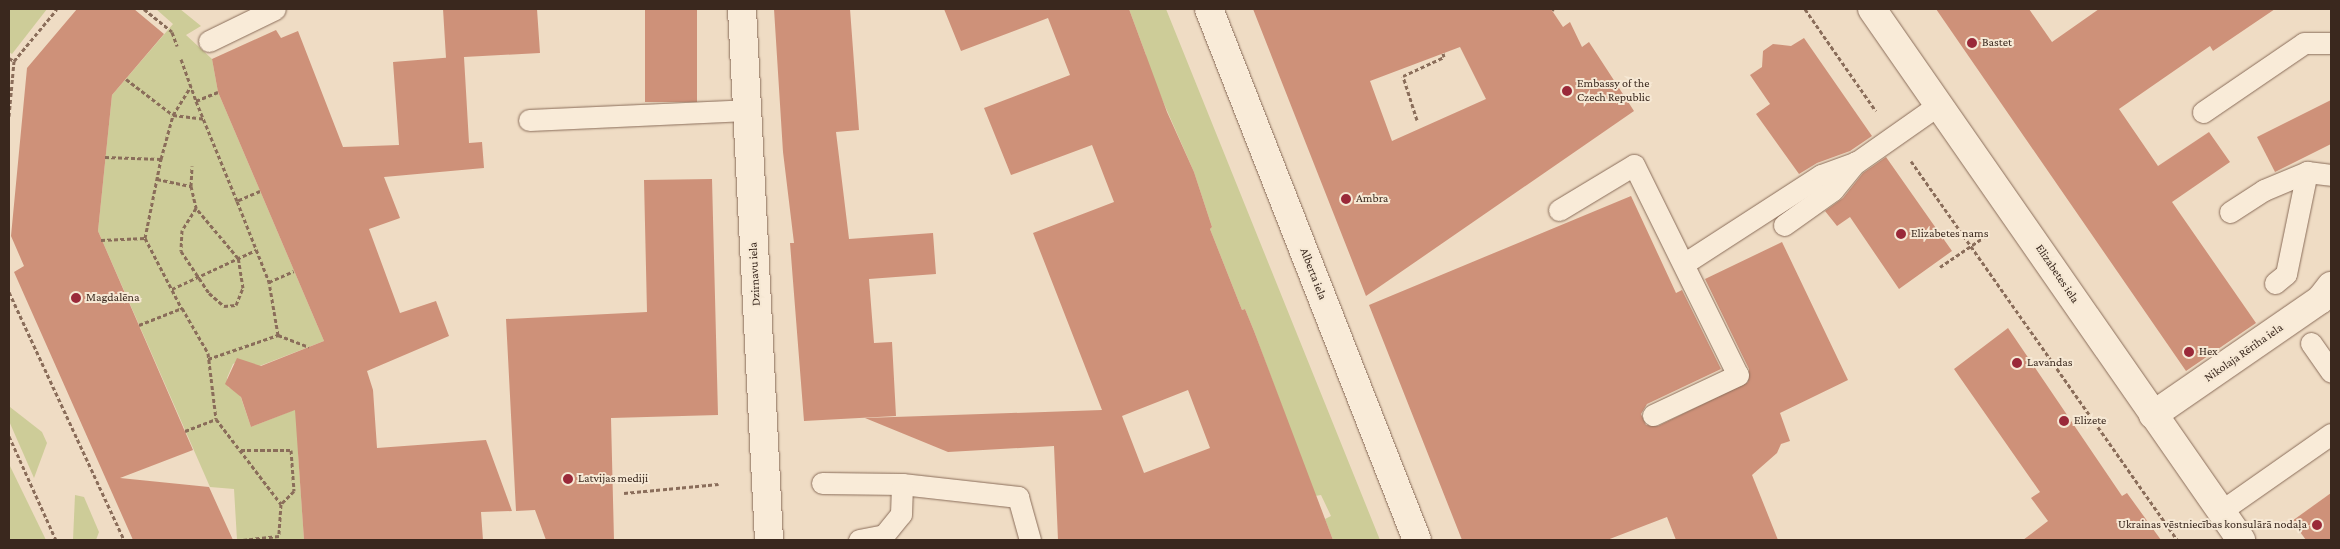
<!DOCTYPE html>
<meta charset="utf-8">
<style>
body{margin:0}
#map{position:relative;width:2340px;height:549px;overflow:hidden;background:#efdcc4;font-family:"Crimson Pro",serif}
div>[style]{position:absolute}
.green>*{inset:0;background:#cdcc98}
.building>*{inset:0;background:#ce9179;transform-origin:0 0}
.path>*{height:3px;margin-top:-1.5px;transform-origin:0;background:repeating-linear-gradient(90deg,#8a6d5a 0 4px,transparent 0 6.5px)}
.roads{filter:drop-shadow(0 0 1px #8a6d5a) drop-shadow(0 0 1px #8a6d5a)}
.lane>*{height:21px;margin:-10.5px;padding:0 10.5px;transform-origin:10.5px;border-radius:10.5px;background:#f9ebd8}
.street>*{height:28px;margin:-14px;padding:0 14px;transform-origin:14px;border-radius:14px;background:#f9ebd8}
.dots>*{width:14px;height:14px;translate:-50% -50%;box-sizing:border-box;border:2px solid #f6e8d4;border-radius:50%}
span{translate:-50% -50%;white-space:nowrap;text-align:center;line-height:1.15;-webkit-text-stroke:4px #f6e8d4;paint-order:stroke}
.poi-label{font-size:12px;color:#3a281e}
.left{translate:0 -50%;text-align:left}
.right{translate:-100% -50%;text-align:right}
.street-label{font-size:12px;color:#3a281e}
.frame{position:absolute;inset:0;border:10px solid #3a281e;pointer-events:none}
</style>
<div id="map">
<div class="green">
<div style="clip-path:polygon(9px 9px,47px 9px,12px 54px,9px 52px)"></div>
<div style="clip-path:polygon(156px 9px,180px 9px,201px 26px,186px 35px,212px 59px,218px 92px,324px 341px,257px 367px,239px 361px,233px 364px,227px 378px,228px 387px,239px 392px,251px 427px,304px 406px,305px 451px,298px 452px,304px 540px,237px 540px,234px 489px,210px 487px,98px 231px,112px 95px,173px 24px)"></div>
<div style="clip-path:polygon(1129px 9px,1166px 9px,1380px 540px,1333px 540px,1325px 519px,1331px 516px,1321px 495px,1315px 496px,1254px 331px,1245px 309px,1242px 310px,1210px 229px,1212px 227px,1194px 172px,1143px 56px,1146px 55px)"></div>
<div style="clip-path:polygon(10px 407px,42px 432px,47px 443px,34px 478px,9px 421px)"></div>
<div style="clip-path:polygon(9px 464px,46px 540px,9px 540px)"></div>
<div style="clip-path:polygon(75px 495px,84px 497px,99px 532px,96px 540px,73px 540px)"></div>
</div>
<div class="building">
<div style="clip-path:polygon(77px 9px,134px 9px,164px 34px,112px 95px,98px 231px,193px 450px,120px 478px,209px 487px,233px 540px,133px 540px,14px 272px,24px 266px,11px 236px,27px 68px)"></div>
<div style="clip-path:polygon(443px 9px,537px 9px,540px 53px,464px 57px,469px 143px,482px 142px,484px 168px,384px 177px,400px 218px,369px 229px,400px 313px,436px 301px,449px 336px,367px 371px,373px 390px,377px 448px,486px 440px,512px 511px,481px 512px,483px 540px,304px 540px,295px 410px,251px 427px,241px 397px,225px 384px,237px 358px,261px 366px,324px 341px,218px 92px,212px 59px,276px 30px,281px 38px,298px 31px,343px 147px,399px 145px,393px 62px,455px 57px,446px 58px)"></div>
<div style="left:645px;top:9px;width:52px;height:93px"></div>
<div style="clip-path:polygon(774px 9px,850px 9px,859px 130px,836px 132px,849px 239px,933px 233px,936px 274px,869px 279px,874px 343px,892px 342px,896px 416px,804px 421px,790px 243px,794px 243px,783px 152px)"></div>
<div style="clip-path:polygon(evenodd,944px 9px,1129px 9px,1167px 112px,1194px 172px,1212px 227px,1210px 229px,1242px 310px,1245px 309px,1254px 331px,1333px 540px,1058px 540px,1054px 446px,948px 452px,865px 418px,1102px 410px,1033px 233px,1114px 202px,1092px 145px,1011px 175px,984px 108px,1070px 75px,1048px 18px,961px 51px,944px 9px,1188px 390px,1210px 448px,1144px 473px,1122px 416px,1188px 390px)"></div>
<div style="clip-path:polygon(evenodd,1253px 9px,1551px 9px,1563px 27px,1570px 22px,1582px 47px,1589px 42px,1634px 111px,1366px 296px,1253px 9px,1460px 47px,1486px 99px,1392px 141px,1370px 81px,1460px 47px)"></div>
<div style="clip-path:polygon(1936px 9px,2029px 9px,2052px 42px,2099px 9px,2275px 9px,2213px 51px,2210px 46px,2119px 109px,2158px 166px,2209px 132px,2230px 162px,2172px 202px,2256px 323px,2186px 371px)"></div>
<div style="clip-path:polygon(1804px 38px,1872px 136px,1850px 151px,1817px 163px,1799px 174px,1756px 114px,1770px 104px,1750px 75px,1762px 67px,1763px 51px,1773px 44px,1791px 46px)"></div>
<div style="clip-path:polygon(2331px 100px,2331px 144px,2275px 172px,2257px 137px)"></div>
<div style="clip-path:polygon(1886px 157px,1952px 251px,1899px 289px,1850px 217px,1837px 226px,1825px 211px,1843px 198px,1863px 173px)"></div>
<div style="clip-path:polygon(712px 179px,718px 415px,611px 418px,614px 540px,546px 540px,535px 510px,516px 511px,506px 319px,647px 312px,644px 180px)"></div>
<div style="clip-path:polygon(1631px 196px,1676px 293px,1682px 290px,1721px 369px,1647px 404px,1641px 414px,1646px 425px,1658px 426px,1748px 382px,1749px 369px,1705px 279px,1782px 242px,1848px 380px,1780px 413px,1790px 441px,1781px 444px,1777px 453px,1752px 475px,1778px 540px,1676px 540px,1667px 517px,1607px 540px,1462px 540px,1369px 305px)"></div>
<div style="clip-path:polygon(2008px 328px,2122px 496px,2127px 493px,2161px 540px,2023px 540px,2048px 521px,2031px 498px,2040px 492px,1954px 369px)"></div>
<div style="clip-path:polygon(2331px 493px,2331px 540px,2306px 540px,2292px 521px)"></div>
</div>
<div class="path">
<div style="left:144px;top:9px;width:36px;rotate:39deg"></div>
<div style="left:172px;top:32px;width:15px;rotate:70deg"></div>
<div style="left:1805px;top:9px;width:124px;rotate:55.2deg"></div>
<div style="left:1552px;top:10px;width:2px;rotate:-27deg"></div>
<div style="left:9px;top:58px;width:6px;rotate:31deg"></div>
<div style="left:181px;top:59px;width:45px;rotate:70.3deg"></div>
<div style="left:126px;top:79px;width:59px;rotate:37.5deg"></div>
<div style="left:173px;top:115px;width:34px;rotate:-58deg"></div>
<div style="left:218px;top:92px;width:24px;rotate:158deg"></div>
<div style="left:196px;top:101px;width:108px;rotate:67.7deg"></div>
<div style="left:9px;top:116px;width:55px;rotate:-84.8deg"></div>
<div style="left:14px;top:61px;width:67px;rotate:-50.4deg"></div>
<div style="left:1417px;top:120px;width:46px;rotate:-107.7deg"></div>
<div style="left:1403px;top:76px;width:45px;rotate:-24.9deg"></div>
<div style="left:1444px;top:57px;width:4px;rotate:-104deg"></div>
<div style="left:105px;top:157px;width:56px;rotate:2deg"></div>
<div style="left:161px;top:159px;width:46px;rotate:-74.7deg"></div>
<div style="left:173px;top:115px;width:31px;rotate:7deg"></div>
<div style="left:1911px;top:161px;width:463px;rotate:54.9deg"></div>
<div style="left:157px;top:179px;width:35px;rotate:12deg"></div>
<div style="left:191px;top:186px;width:23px;rotate:77deg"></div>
<div style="left:196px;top:208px;width:26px;rotate:122deg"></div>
<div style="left:182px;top:230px;width:21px;rotate:93deg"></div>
<div style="left:181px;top:251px;width:50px;rotate:56.3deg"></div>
<div style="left:209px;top:293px;width:20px;rotate:41deg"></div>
<div style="left:224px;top:306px;width:12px;rotate:-5deg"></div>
<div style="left:236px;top:305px;width:18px;rotate:-68deg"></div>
<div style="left:243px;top:288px;width:30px;rotate:-99deg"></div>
<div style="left:238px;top:258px;width:65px;rotate:-130deg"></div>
<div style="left:191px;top:186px;width:20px;rotate:-87deg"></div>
<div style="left:260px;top:191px;width:25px;rotate:157deg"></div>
<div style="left:237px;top:201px;width:87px;rotate:68.4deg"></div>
<div style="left:145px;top:238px;width:80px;rotate:62.5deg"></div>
<div style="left:101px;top:240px;width:44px;rotate:-2.6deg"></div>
<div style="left:145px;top:238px;width:81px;rotate:-78.6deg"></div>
<div style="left:1940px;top:267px;width:57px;rotate:-34.2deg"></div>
<div style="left:172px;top:289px;width:93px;rotate:-24.9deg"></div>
<div style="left:9px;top:292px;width:273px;rotate:65.1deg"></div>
<div style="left:139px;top:325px;width:46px;rotate:-21.6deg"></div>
<div style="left:182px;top:308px;width:52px;rotate:60deg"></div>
<div style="left:208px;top:353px;width:66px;rotate:83.1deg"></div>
<div style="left:278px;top:335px;width:54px;rotate:-99.6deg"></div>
<div style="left:269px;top:282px;width:27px;rotate:-24deg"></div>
<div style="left:208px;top:359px;width:74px;rotate:-18.9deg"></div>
<div style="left:278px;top:335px;width:33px;rotate:21deg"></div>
<div style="left:185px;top:431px;width:33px;rotate:-21deg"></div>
<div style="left:216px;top:419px;width:107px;rotate:52.6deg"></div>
<div style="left:281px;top:504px;width:32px;rotate:94deg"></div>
<div style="left:279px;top:536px;width:37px;rotate:174deg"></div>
<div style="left:9px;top:436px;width:114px;rotate:65.7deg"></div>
<div style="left:241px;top:450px;width:50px"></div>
<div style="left:291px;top:450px;width:41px;rotate:85.8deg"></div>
<div style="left:294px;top:491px;width:18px;rotate:135deg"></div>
<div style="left:624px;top:493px;width:95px;rotate:-5.4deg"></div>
</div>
<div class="roads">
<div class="lane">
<div style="left:209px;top:41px;width:73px;rotate:-25.9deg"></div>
<div style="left:2203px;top:112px;width:122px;rotate:-34.3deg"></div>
<div style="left:2304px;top:43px;width:27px"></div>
<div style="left:529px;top:120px;width:218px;rotate:-2.6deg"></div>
<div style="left:1559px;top:210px;width:87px;rotate:-31deg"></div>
<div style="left:1634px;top:165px;width:234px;rotate:63.7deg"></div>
<div style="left:1738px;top:375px;width:94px;rotate:154.8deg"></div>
<div style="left:2230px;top:212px;width:40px;rotate:-32.9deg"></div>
<div style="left:2264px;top:190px;width:47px;rotate:-22.7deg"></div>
<div style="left:1784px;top:225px;width:60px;rotate:-35.5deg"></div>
<div style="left:1833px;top:190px;width:36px;rotate:-51deg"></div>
<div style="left:1685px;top:263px;width:162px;rotate:-32.9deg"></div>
<div style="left:1821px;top:175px;width:38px;rotate:-20deg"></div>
<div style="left:1857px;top:162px;width:99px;rotate:-35.1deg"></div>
<div style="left:2275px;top:283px;width:14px;rotate:-39deg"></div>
<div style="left:2286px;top:274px;width:104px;rotate:-78.4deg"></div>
<div style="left:2307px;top:172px;width:24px;rotate:7deg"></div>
<div style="left:2311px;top:343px;width:35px;rotate:55deg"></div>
<div style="left:822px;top:483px;width:80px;rotate:0.7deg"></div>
<div style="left:902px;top:484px;width:117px;rotate:6.4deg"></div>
<div style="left:1018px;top:497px;width:45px;rotate:74.4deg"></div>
<div style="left:2221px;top:511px;width:134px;rotate:-35deg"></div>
<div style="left:859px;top:540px;width:25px;rotate:-11deg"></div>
<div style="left:884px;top:535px;width:27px;rotate:-51deg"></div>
<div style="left:901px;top:514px;width:30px;rotate:-88deg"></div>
</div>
<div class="street">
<div style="left:742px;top:9px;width:532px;rotate:87.09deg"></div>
<div style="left:1209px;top:9px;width:570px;rotate:68.61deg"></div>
<div style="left:1872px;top:9px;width:647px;rotate:55.2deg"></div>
<div style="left:2153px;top:415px;width:203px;rotate:-34.6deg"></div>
<div style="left:2320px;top:300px;width:18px;rotate:-52deg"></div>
</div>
</div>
<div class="dots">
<div style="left:1972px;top:43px;background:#9a2939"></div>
<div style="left:1567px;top:91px;background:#9a2939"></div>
<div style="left:1346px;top:199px;background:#9a2939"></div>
<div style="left:1901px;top:234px;background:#9a2939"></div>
<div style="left:76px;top:298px;background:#9a2939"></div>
<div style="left:2189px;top:352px;background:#9a2939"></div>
<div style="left:2017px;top:363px;background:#9a2939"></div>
<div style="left:2064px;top:421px;background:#9a2939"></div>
<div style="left:568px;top:479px;background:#9a2939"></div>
<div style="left:2317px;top:525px;background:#9a2939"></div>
</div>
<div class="poi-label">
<span class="left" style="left:1982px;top:43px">Bastet</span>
<span class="left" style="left:1577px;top:91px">Embassy of the<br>Czech Republic</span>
<span class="left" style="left:1356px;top:199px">Ambra</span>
<span class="left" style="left:1911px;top:234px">Elizabetes nams</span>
<span class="left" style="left:86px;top:298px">Magdalēna</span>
<span class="left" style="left:2199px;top:352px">Hex</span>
<span class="left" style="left:2027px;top:363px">Lavandas</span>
<span class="left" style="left:2074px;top:421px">Elizete</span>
<span class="left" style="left:578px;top:479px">Latvijas mediji</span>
<span class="right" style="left:2307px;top:525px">Ukrainas vēstniecības konsulārā nodaļa</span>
</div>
<div class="street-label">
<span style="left:755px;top:274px;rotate:-93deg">Dzirnavu iela</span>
<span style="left:1313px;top:274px;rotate:69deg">Alberta iela</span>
<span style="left:2057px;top:274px;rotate:56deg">Elizabetes iela</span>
<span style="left:2244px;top:353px;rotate:-35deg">Nikolaja Rēriha iela</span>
</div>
<div class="frame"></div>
</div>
